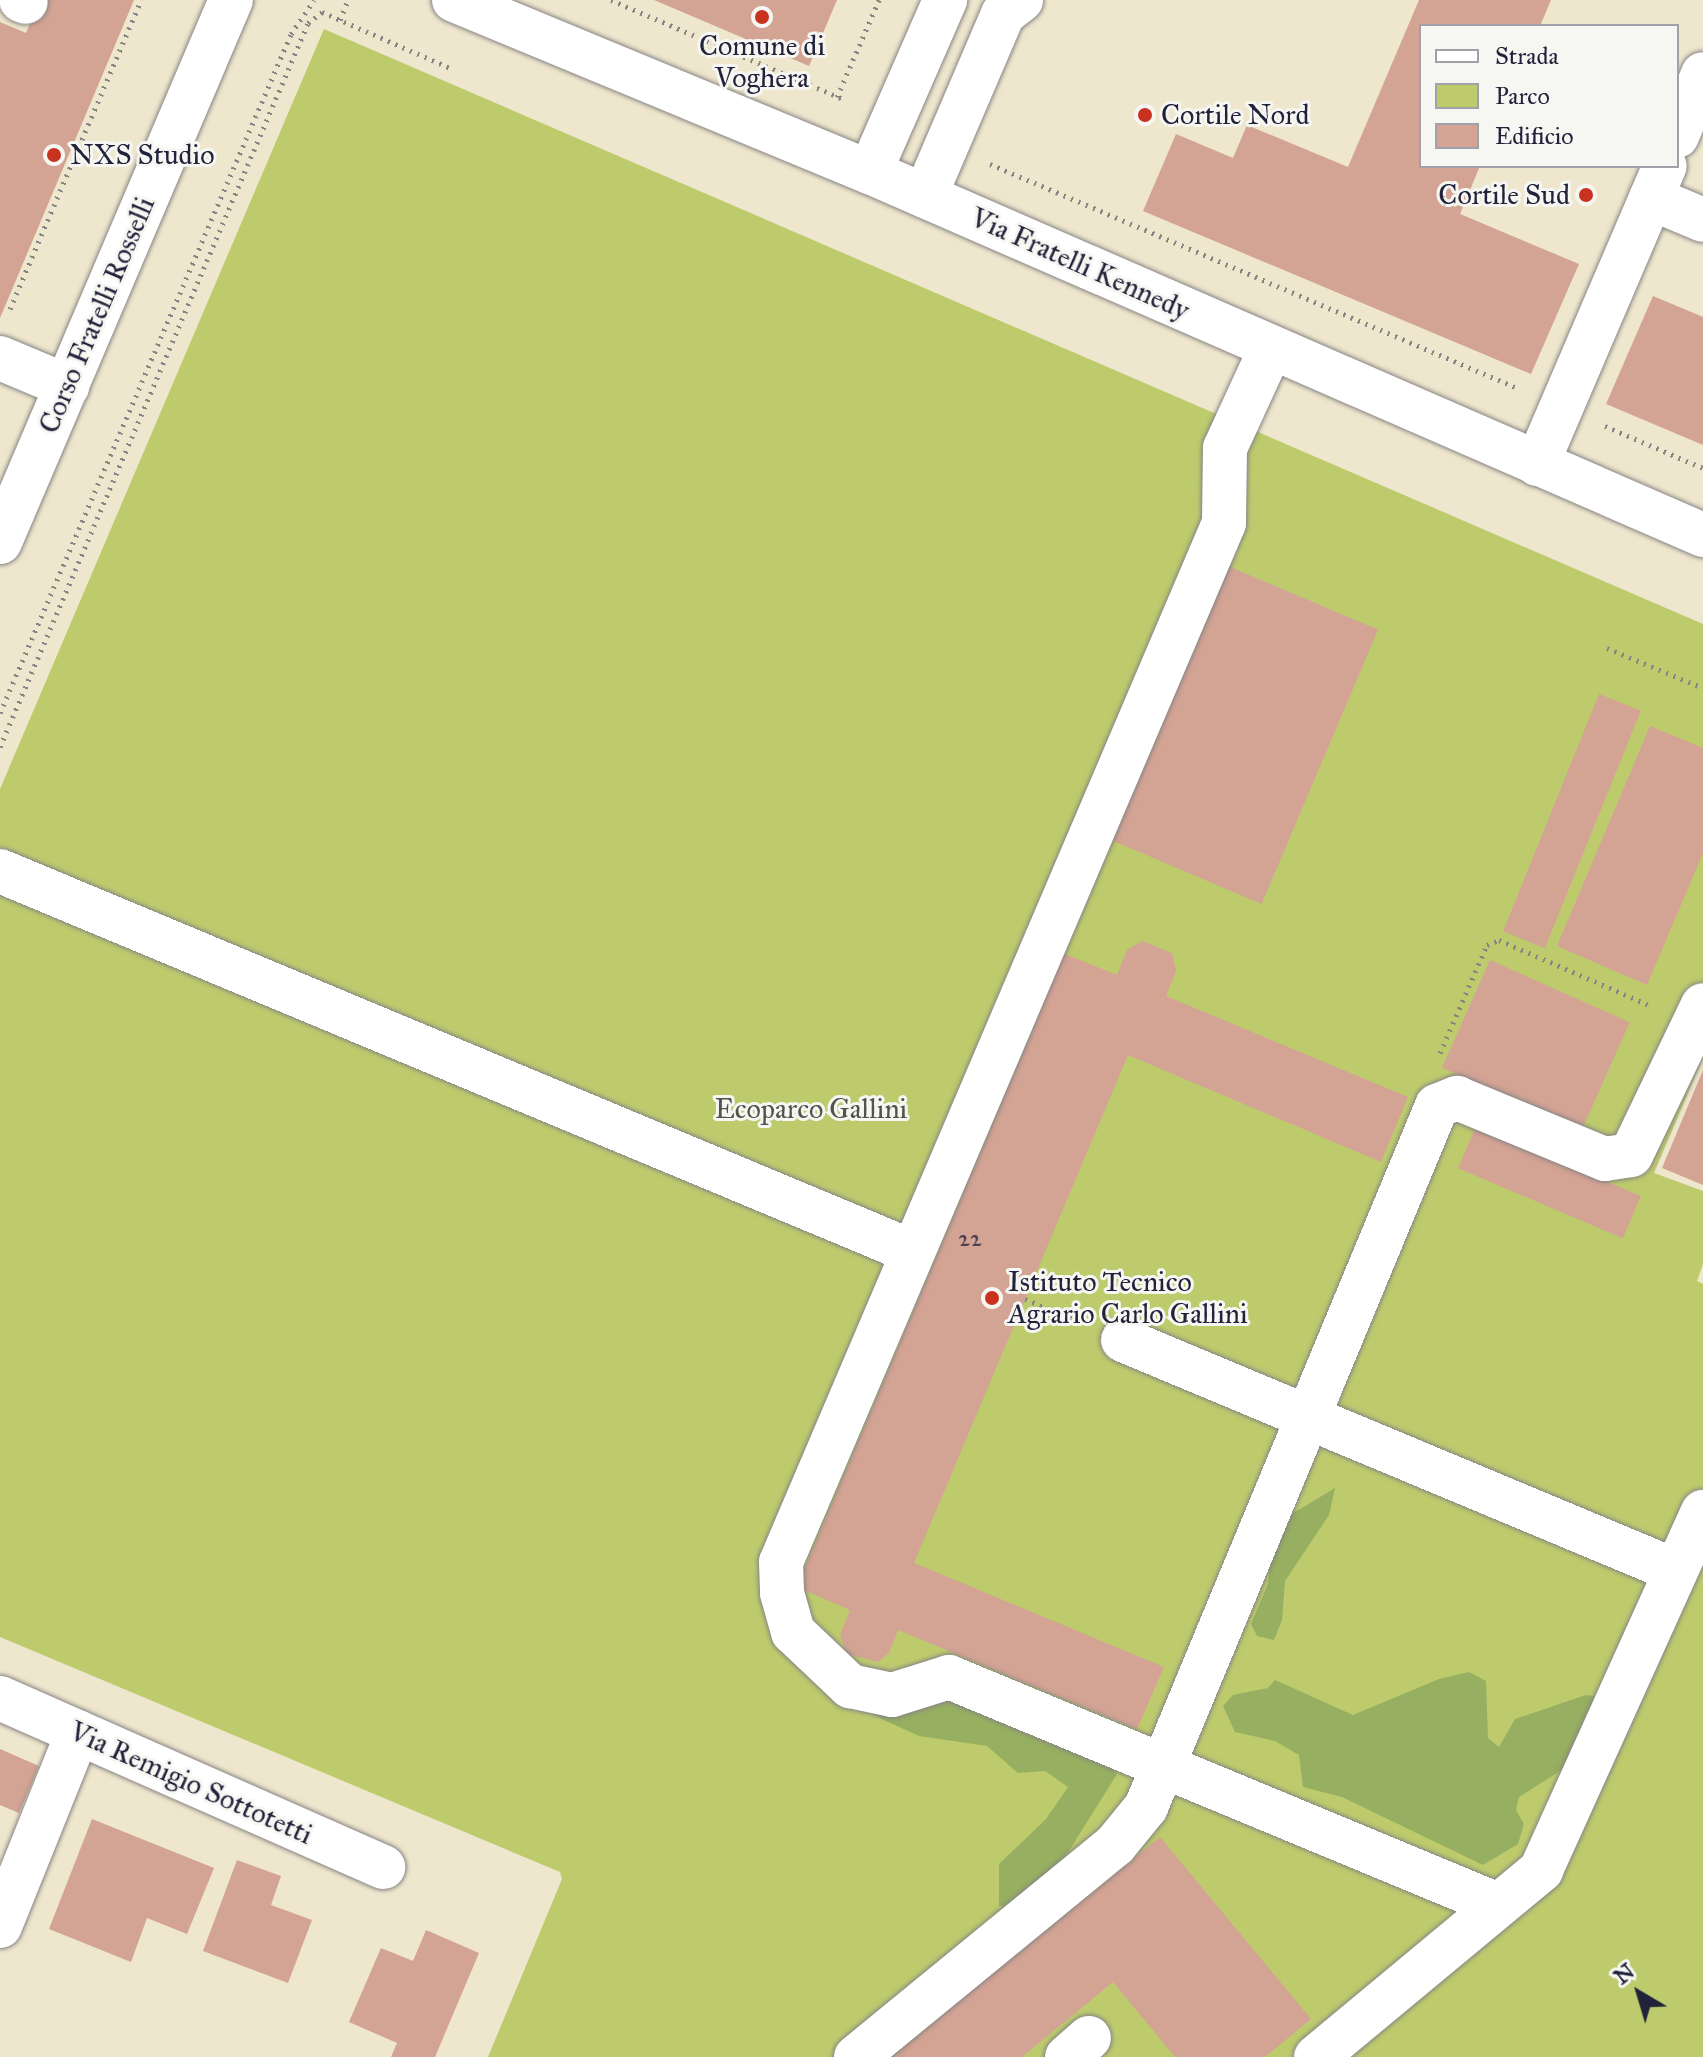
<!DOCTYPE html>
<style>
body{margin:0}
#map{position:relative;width:1703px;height:2057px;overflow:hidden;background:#eee6cd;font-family:"IM FELL Great Primer",serif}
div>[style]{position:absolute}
.green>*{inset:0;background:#bdcb6d}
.forest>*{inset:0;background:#96af60}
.building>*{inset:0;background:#d3a394;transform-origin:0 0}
.path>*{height:5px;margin-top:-2.5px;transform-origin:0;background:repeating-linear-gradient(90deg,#888484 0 2px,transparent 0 8px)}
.roads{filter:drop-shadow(0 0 2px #888484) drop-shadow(0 0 2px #888484)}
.minor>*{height:44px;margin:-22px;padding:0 22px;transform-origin:22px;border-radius:22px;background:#fff}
.major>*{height:44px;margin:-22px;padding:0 22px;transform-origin:22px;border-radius:22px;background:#fff}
.dots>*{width:22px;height:22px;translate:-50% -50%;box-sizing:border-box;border:4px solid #f6f6f2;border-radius:50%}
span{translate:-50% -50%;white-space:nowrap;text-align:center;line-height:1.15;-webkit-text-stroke:6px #f6f6f2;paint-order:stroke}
.number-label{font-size:24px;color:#4e4251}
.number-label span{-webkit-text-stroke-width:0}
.poi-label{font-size:28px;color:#22223b}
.left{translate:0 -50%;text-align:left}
.right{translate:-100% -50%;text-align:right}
.street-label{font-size:28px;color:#22223b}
.park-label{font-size:28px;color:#50554a}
.legend{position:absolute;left:1419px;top:24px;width:260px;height:144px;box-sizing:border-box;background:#f6f6f2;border:2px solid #a1a1a9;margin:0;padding:10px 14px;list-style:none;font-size:24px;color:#22223b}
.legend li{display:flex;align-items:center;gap:16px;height:40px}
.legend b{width:40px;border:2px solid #a1a1a9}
.north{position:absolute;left:1599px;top:1953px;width:80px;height:80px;-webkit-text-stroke:6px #f6f6f2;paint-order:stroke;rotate:322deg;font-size:22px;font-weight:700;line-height:32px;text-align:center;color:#22223b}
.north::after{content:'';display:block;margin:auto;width:28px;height:36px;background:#22223b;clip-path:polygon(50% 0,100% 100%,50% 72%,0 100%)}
</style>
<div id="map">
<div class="green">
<div style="clip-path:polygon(324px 29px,1703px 624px,1703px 1058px,1654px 1173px,1703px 1191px,1703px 1264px,1697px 1281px,1703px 1284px,1703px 2057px,488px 2057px,562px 1879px,560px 1872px,0 1637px,0 789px)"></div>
</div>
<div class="forest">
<div style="clip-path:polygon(1335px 1488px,1329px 1515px,1285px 1581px,1282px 1620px,1274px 1640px,1257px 1636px,1251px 1624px,1268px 1584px,1272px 1542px,1285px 1518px)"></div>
<div style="clip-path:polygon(1469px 1672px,1486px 1681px,1488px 1738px,1499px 1747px,1515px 1719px,1586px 1695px,1601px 1697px,1613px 1722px,1557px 1773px,1519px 1797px,1516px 1810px,1524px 1824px,1518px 1844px,1483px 1865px,1342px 1797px,1303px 1787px,1299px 1755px,1275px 1741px,1235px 1732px,1223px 1706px,1233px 1695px,1268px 1688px,1275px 1680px,1353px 1715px,1439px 1679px)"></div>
<div style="clip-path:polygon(959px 1691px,1095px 1739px,1117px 1774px,1049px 1883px,1014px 1907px,999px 1906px,999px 1864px,1046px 1819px,1068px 1787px,1045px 1771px,1018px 1773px,987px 1746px,919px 1736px,873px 1715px,865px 1704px)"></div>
</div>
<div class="building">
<div style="clip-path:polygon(40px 0,134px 0,0 318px,0 22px,26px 33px)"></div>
<div style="clip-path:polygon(654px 0,837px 0,809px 66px)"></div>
<div style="clip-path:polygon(1419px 0,1551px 0,1540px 26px,1421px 26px,1421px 166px,1480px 166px,1460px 214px,1579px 264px,1531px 374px,1143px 211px,1176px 134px,1233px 158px,1247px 125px,1348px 167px)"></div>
<div style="clip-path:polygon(1653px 296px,1703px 317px,1703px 445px,1606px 404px)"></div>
<div style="left:1228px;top:566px;width:163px;height:298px;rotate:23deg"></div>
<div style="left:1599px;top:694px;width:45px;height:256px;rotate:22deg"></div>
<div style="clip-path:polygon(1650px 726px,1703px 748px,1703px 853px,1647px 985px,1557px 946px)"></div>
<div style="clip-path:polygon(1142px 941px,1172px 953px,1176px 971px,1166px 996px,1408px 1097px,1381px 1162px,1128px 1055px,914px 1563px,1164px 1667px,1137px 1729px,898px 1630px,889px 1653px,878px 1662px,847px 1654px,840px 1635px,850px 1610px,797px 1587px,1036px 1020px,1060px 952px,1117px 975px,1127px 950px)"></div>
<div style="left:1490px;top:960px;width:153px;height:118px;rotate:24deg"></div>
<div style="clip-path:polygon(1703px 1070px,1703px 1185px,1662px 1168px)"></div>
<div style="left:1476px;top:1126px;width:179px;height:46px;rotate:23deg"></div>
<div style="clip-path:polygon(0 1749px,39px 1766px,19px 1813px,0 1805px)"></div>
<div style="clip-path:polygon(92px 1819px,214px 1868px,187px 1934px,147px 1918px,131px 1962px,49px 1929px)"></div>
<div style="clip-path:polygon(1160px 1837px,1311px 2019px,1265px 2057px,1175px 2057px,1113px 1982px,1022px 2057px,891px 2057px)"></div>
<div style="clip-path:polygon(237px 1860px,281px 1876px,271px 1905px,312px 1920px,288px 1983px,203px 1951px)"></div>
<div style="clip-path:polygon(426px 1930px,479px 1953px,435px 2057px,391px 2057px,397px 2043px,349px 2022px,381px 1948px,413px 1961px)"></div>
</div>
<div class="path">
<div style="left:611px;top:0;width:255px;rotate:23.1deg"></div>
<div style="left:340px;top:20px;width:22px;rotate:-68deg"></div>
<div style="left:837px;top:97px;width:106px;rotate:-66.6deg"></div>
<div style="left:990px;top:164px;width:570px;rotate:23.01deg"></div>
<div style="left:10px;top:309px;width:336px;rotate:-67deg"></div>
<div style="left:1605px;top:426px;width:107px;rotate:23.2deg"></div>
<div style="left:1607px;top:648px;width:104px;rotate:22.6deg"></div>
<div style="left:0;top:713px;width:739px;rotate:-66.8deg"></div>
<div style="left:291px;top:34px;width:41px;rotate:-55.9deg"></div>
<div style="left:0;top:747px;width:787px;rotate:-66.95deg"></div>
<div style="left:308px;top:23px;width:18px;rotate:-38deg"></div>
<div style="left:322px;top:12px;width:140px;rotate:23.6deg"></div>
<div style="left:1440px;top:1053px;width:118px;rotate:-66.5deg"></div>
<div style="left:1487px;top:945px;width:13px;rotate:-23deg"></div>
<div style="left:1499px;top:940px;width:163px;rotate:23.4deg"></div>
<div style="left:1025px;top:1299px;width:60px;rotate:22.7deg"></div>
</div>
<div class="roads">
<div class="minor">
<div style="left:21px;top:0;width:5px;rotate:22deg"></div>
<div style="left:1677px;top:136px;width:67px;rotate:-67.2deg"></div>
<div style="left:870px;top:172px;width:188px;rotate:-66.4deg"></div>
<div style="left:925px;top:196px;width:198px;rotate:-66.8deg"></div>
<div style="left:1003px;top:14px;width:23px;rotate:-38deg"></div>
<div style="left:1651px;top:198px;width:56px;rotate:22.9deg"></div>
<div style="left:1271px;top:348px;width:110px;rotate:114.7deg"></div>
<div style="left:1225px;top:448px;width:75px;rotate:90.8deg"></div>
<div style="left:1224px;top:523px;width:1129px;rotate:113.09deg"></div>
<div style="left:781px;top:1562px;width:31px;rotate:88deg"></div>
<div style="left:782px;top:1593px;width:41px;rotate:74.2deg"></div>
<div style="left:793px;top:1632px;width:79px;rotate:43.5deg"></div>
<div style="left:850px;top:1686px;width:43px;rotate:12.1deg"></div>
<div style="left:892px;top:1695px;width:60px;rotate:-17.5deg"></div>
<div style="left:949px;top:1677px;width:594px;rotate:22.55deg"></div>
<div style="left:0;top:358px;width:73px;rotate:22.7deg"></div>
<div style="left:1537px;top:464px;width:324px;rotate:-66.8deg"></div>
<div style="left:0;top:542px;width:589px;rotate:-66.92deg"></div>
<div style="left:0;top:871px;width:989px;rotate:22.65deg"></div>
<div style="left:1123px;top:1340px;width:599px;rotate:22.67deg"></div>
<div style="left:0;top:1698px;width:419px;rotate:23.8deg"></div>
<div style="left:0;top:1926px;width:209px;rotate:-68.1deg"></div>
<div style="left:856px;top:2057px;width:335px;rotate:-39.3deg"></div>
<div style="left:1115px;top:1845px;width:49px;rotate:-50.8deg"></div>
<div style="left:1146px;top:1807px;width:759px;rotate:-67.46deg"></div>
<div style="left:1437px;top:1106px;width:22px;rotate:-22deg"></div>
<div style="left:1457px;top:1098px;width:160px;rotate:22.4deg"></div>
<div style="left:1605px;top:1159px;width:26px;rotate:-9deg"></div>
<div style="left:1631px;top:1155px;width:166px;rotate:-64.4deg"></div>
<div style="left:1067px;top:2057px;width:29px;rotate:-41deg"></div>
<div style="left:1316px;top:2057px;width:293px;rotate:-39.7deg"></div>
<div style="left:1541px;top:1870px;width:393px;rotate:-65.7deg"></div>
</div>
<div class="major">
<div style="left:454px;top:0;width:450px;rotate:22.5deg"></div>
<div style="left:870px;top:172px;width:909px;rotate:23.55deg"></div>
</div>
</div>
<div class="dots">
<div style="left:762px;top:17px;background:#c8321e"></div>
<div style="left:1145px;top:115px;background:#c8321e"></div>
<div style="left:54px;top:155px;background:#c8321e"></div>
<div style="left:1586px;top:195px;background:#c8321e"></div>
<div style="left:992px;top:1298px;background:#c8321e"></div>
</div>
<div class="number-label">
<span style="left:970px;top:1239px">22</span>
</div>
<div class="poi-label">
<span style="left:762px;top:62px">Comune di<br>Voghera</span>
<span class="left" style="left:1161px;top:115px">Cortile Nord</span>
<span class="left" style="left:70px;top:155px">NXS Studio</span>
<span class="right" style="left:1570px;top:195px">Cortile Sud</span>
<span class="left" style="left:1008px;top:1298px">Istituto Tecnico<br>Agrario Carlo Gallini</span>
</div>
<div class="street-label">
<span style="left:1080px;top:264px;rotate:24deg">Via Fratelli Kennedy</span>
<span style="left:97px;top:315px;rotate:-67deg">Corso Fratelli Rosselli</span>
<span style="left:191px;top:1783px;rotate:24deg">Via Remigio Sottotetti</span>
</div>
<div class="park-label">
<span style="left:811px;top:1109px">Ecoparco Gallini</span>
</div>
<ul class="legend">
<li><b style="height:10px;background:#fff"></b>Strada</li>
<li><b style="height:22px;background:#bdcb6d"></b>Parco</li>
<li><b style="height:22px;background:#d3a394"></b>Edificio</li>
</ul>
<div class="north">N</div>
</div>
